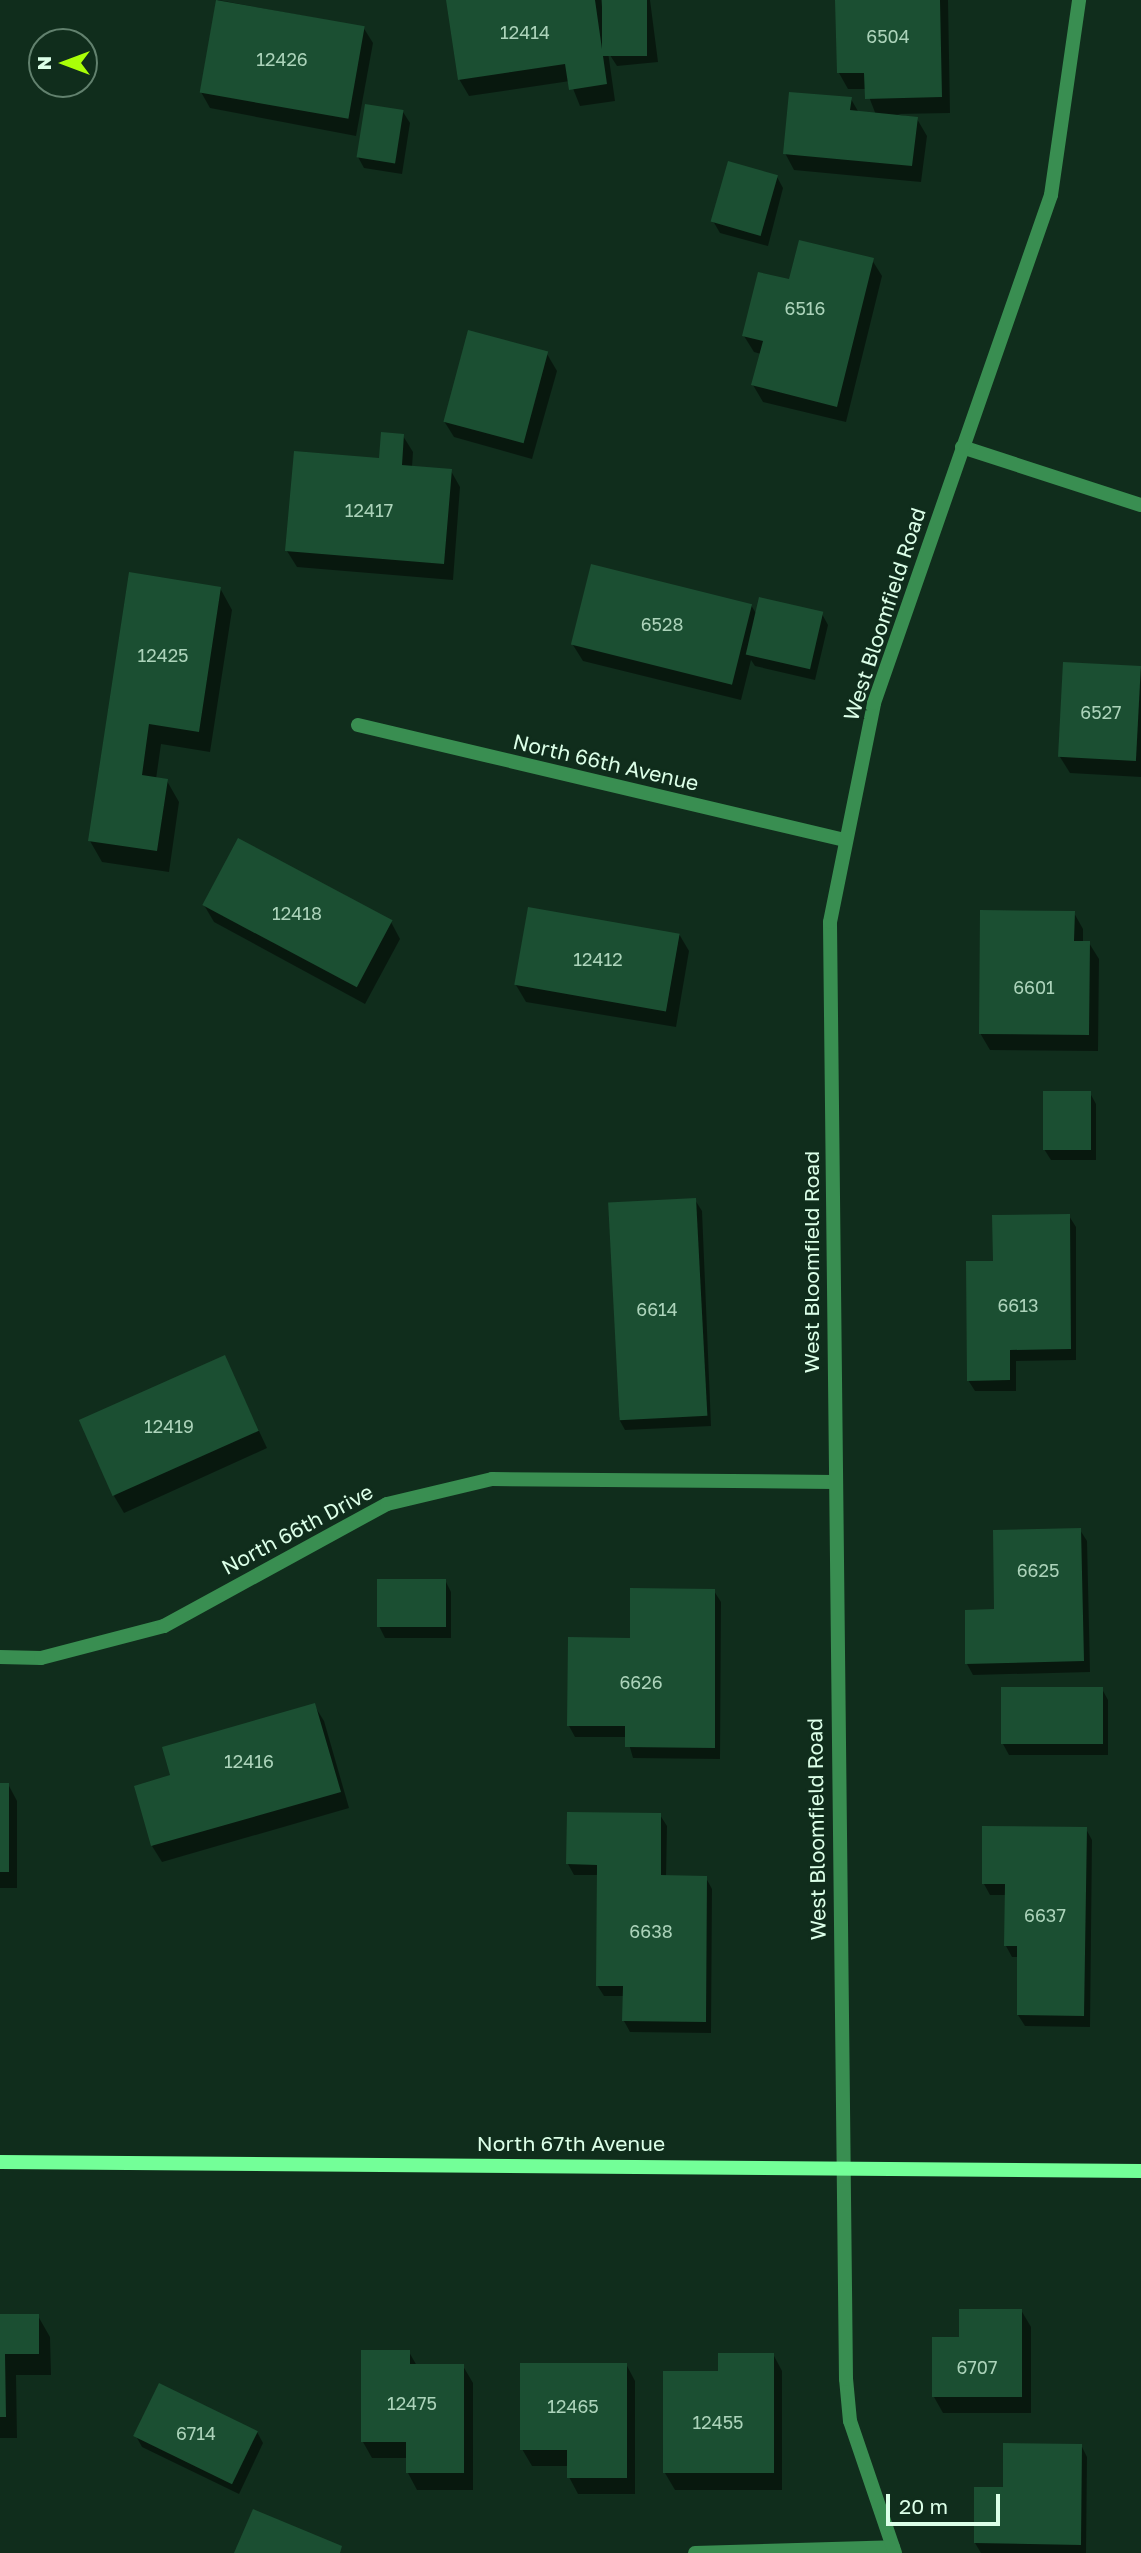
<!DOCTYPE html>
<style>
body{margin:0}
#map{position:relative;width:1141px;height:2553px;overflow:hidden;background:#102d1c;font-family:"Golos Text",sans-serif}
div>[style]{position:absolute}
.shadow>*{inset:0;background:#0007}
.building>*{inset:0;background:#1b4f32;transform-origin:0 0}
.street>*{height:14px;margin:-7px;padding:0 7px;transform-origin:7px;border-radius:7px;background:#398e51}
.secondary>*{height:14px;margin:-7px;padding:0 7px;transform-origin:7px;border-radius:7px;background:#73ff98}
span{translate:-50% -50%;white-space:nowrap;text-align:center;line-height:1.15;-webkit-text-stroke:5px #102d1c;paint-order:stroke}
.number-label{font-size:18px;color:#acd3ba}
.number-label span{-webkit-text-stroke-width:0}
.street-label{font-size:21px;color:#dcffe8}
.north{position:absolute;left:28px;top:28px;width:70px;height:70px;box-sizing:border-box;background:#102d1c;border:2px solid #62816e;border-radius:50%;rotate:270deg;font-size:19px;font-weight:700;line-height:28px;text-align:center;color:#dcffe8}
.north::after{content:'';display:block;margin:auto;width:24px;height:32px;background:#aaff08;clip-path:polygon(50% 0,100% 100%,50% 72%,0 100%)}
.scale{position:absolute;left:886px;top:2494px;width:114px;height:32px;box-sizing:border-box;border:4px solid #dcffe8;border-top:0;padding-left:9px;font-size:21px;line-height:24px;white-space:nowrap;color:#dcffe8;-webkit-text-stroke:5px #102d1c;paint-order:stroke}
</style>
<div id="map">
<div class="shadow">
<div style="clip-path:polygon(218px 0,363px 27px,373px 43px,356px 136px,210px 108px,201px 92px)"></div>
<div style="clip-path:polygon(448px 0,601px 0,602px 7px,604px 0,650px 0,658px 62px,617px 66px,608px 52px,615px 101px,580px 106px,570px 81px,469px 96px,459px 79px)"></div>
<div style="clip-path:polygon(837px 0,948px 0,950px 113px,897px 114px,917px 119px,927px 136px,921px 182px,794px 170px,785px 153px,851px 99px,859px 113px,876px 115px,866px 89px,848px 89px,839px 73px)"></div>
<div style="clip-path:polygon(403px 112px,410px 123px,402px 174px,364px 168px,358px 157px)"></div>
<div style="clip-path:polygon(777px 177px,783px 188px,768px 246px,720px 233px,713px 221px)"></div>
<div style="clip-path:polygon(872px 260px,882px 276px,846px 422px,763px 402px,753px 385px,761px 354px,754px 352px,744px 336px,791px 282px)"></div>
<div style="clip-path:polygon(547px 354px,557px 371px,532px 459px,454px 437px,444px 421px)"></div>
<div style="clip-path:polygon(403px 436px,413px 452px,412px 467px,451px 471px,460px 487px,453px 580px,297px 567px,287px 551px)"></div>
<div style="clip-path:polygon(130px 574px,220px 588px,232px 610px,210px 752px,161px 744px,156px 779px,167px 781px,179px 802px,169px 872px,102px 862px,90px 841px)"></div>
<div style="clip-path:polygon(751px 605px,757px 615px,822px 614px,828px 625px,815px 680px,755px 666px,751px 660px,741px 700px,583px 661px,573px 645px)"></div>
<div style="clip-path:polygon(1141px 668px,1141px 777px,1070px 773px,1060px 757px)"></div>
<div style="clip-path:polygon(204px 905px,391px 922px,400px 939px,365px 1004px,214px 922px)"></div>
<div style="clip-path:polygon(1074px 913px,1083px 929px,1083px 943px,1089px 943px,1099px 959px,1098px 1051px,990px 1050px,980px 1033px)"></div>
<div style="clip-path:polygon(679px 934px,689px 951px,676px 1027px,526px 1002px,516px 985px)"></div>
<div style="clip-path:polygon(1090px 1093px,1096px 1104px,1096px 1160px,1051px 1160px,1044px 1149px)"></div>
<div style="clip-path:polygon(695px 1200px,702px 1211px,711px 1426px,625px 1430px,619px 1419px)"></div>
<div style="clip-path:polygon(1069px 1216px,1076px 1227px,1076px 1360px,1016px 1361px,1016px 1391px,975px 1391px,968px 1380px,994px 1263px)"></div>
<div style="clip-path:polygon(224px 1357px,267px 1448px,124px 1513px,114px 1496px)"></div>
<div style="clip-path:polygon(1080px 1530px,1087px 1541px,1090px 1672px,973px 1675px,967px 1664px,996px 1611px)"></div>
<div style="clip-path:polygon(445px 1580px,451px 1592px,451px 1638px,385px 1638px,379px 1626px)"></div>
<div style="clip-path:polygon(714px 1591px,721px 1602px,720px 1759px,633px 1758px,627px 1737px,575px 1737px,569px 1726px,632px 1639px)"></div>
<div style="clip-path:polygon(1102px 1689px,1108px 1700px,1108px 1755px,1009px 1755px,1003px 1744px)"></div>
<div style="clip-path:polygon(314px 1705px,324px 1721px,349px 1808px,162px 1862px,152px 1846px)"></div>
<div style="clip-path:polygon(0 1784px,8px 1784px,17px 1801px,17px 1888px,0 1888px)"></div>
<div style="clip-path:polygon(660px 1815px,667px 1826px,666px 1877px,706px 1878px,712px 1889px,711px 2033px,630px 2032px,624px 2021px,624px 1996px,604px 1996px,597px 1985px,599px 1875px,574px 1875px,568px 1864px)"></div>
<div style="clip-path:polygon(1086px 1829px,1092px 1840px,1090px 2027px,1025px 2026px,1018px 2015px,1019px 1957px,1012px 1957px,1006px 1946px,1006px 1895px,990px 1895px,984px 1884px)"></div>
<div style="clip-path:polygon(1021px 2310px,1031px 2327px,1031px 2413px,943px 2413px,934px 2397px,961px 2339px)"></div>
<div style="clip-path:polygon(0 2316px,38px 2316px,50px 2337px,51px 2375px,16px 2375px,17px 2438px,0 2438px)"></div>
<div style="clip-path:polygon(409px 2352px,417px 2366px,463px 2366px,473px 2383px,473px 2490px,417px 2490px,408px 2473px,408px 2458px,372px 2458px,363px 2442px)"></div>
<div style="clip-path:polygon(773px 2354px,782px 2371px,782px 2490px,675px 2490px,665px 2473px,720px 2373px)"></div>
<div style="clip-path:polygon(626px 2364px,635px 2381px,635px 2494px,578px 2494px,569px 2477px,569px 2466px,532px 2466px,522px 2449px)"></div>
<div style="clip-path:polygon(257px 2432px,263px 2443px,239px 2494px,142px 2447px,136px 2436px)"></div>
<div style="clip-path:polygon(1081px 2445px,1087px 2457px,1086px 2553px,981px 2553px,975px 2543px,1004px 2488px)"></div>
</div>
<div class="building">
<div style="left:216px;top:0;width:151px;height:94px;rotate:10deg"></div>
<div style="clip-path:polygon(446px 0,595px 0,607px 84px,569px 90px,565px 64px,458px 80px)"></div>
<div style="left:602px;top:0;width:45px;height:56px"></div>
<div style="clip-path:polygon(835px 0,940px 0,942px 97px,865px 99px,864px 73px,837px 73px)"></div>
<div style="clip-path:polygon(789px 92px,852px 97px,850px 110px,918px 117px,912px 166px,783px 154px)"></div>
<div style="left:365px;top:104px;width:39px;height:54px;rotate:9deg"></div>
<div style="left:728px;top:161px;width:52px;height:63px;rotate:16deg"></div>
<div style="clip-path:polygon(799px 240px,874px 258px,837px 407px,751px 385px,763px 341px,742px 336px,758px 272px,789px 279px)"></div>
<div style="left:468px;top:330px;width:83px;height:95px;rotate:15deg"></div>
<div style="clip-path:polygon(381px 432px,404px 434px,402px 465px,452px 469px,444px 564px,285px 551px,294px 451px,379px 458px)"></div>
<div style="left:591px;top:564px;width:166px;height:83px;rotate:14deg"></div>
<div style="clip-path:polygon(129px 572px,221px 587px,199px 732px,149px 724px,142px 775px,168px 779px,157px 851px,88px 841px)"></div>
<div style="left:759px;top:597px;width:66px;height:59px;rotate:13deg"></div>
<div style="left:1063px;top:662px;width:78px;height:95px;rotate:3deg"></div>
<div style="left:238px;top:838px;width:175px;height:76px;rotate:28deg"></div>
<div style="left:528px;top:907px;width:154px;height:79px;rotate:10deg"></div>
<div style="clip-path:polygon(980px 910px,1075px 911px,1074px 941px,1090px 941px,1089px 1035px,979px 1034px)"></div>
<div style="left:1043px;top:1091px;width:48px;height:59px"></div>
<div style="left:696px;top:1198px;width:218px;height:88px;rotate:87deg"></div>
<div style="clip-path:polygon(1070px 1214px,1071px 1349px,1010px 1350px,1010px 1380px,967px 1381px,966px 1261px,993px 1261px,992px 1215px)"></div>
<div style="left:225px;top:1355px;width:83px;height:160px;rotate:66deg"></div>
<div style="clip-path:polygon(1081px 1528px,1084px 1661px,965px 1664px,965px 1610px,994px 1609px,993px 1530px)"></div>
<div style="left:377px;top:1579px;width:69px;height:48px"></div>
<div style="clip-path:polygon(630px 1588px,715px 1589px,715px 1748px,625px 1747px,625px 1726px,567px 1726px,568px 1637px,630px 1638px)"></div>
<div style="left:1001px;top:1687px;width:102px;height:57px"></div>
<div style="clip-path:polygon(315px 1703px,341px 1792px,151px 1846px,134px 1786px,170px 1775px,162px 1747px)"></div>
<div style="left:0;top:1783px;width:9px;height:89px"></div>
<div style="clip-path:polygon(567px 1812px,661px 1813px,661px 1875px,707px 1876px,706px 2022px,622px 2021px,623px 1986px,596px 1986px,597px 1865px,566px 1864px)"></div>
<div style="clip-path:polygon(982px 1826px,1087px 1827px,1084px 2016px,1017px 2015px,1017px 1946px,1004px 1946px,1005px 1884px,982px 1884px)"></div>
<div style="clip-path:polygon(959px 2309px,1022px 2309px,1022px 2397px,932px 2397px,932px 2337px,959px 2337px)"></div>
<div style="clip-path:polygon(0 2314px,39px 2314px,39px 2354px,5px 2354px,6px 2417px,0 2417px)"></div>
<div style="clip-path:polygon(361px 2350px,410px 2350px,410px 2364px,464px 2364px,464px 2473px,406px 2473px,406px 2442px,361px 2442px)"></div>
<div style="clip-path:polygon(718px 2353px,774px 2353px,774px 2473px,663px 2473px,663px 2371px,718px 2371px)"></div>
<div style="clip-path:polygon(520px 2363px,627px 2363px,627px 2478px,567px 2478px,567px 2450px,520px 2450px)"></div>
<div style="left:159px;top:2383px;width:110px;height:59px;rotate:26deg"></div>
<div style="clip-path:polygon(1003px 2443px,1082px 2444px,1081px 2545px,974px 2543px,974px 2487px,1003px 2487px)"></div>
<div style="clip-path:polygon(253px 2509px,342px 2546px,340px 2553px,234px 2553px)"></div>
</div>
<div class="street">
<div style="left:962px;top:447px;width:188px;rotate:18deg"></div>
<div style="left:358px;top:725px;width:499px;rotate:13.3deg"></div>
<div style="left:0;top:1657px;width:41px;rotate:1.4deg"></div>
<div style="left:41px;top:1658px;width:127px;rotate:-14.6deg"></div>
<div style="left:164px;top:1626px;width:254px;rotate:-28.7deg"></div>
<div style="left:387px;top:1504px;width:108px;rotate:-13.4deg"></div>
<div style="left:492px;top:1479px;width:342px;rotate:0.5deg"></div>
<div style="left:695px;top:2553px;width:198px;rotate:-1.7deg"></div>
<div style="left:895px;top:2553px;width:139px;rotate:-108.8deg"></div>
<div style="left:850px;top:2421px;width:42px;rotate:-95.4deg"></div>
<div style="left:846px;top:2379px;width:1457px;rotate:-90.63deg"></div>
<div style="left:830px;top:922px;width:223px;rotate:-78.6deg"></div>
<div style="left:874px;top:703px;width:538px;rotate:-70.79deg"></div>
<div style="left:1051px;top:195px;width:197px;rotate:-81.8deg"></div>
</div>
<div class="secondary">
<div style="left:0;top:2162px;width:1141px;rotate:0.45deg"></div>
</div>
<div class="number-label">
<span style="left:525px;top:32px">12414</span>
<span style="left:888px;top:36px">6504</span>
<span style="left:282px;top:59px">12426</span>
<span style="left:805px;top:308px">6516</span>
<span style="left:369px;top:510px">12417</span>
<span style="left:662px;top:624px">6528</span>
<span style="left:163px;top:655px">12425</span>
<span style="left:1101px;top:712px">6527</span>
<span style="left:297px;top:913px">12418</span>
<span style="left:598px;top:959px">12412</span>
<span style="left:1034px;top:987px">6601</span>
<span style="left:1018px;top:1305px">6613</span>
<span style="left:657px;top:1309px">6614</span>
<span style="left:169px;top:1426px">12419</span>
<span style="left:1038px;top:1570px">6625</span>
<span style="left:641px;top:1682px">6626</span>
<span style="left:249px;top:1761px">12416</span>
<span style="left:1045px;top:1915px">6637</span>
<span style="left:651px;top:1931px">6638</span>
<span style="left:977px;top:2367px">6707</span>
<span style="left:412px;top:2403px">12475</span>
<span style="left:573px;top:2406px">12465</span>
<span style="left:718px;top:2422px">12455</span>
<span style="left:196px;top:2433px">6714</span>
</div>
<div class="street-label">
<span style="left:884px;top:614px;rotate:-72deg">West Bloomfield Road</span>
<span style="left:606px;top:762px;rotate:13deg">North 66th Avenue</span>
<span style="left:811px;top:1262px;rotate:-90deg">West Bloomfield Road</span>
<span style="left:297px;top:1529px;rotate:-28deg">North 66th Drive</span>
<span style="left:816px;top:1829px;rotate:-91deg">West Bloomfield Road</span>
<span style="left:571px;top:2143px">North 67th Avenue</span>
</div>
<div class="north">N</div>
<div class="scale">20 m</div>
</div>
